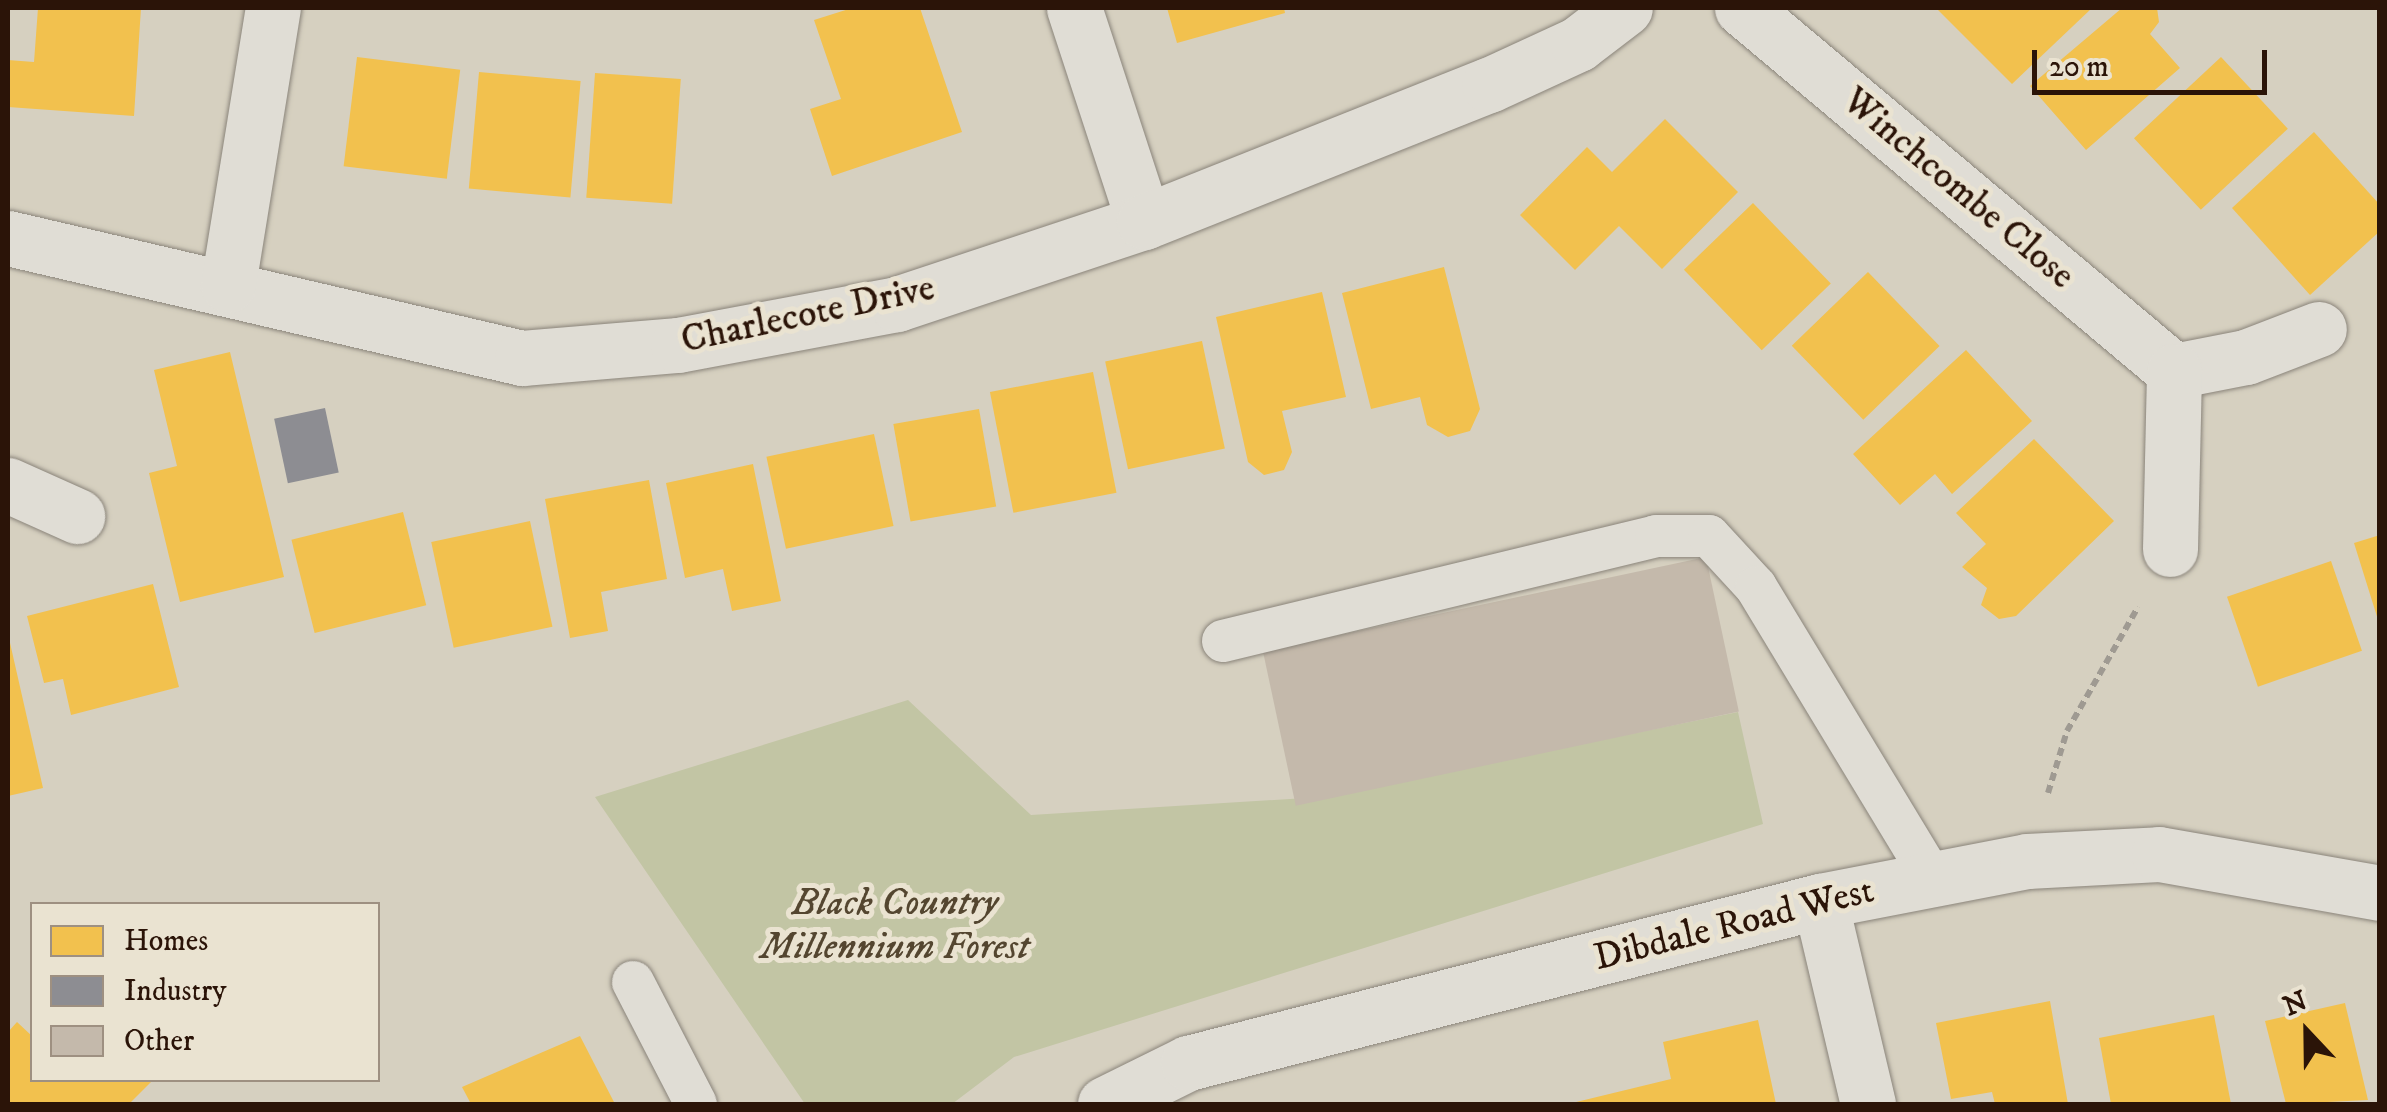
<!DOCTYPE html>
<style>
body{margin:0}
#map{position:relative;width:2387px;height:1112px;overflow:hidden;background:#d6d0c0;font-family:"IM FELL DW Pica",serif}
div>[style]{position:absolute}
.green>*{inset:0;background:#c2c5a4}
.homes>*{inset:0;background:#f2c14e;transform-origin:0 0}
.industry>*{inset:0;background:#8d8d92;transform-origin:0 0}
.building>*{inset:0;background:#c4b9ab;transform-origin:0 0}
.path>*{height:6px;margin-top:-3px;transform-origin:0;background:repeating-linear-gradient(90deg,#9f9a92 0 8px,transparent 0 13px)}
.roads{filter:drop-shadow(0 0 2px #8a847a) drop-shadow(0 0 2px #8a847a)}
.service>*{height:42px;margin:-21px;padding:0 21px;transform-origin:21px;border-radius:21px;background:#e0ddd5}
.minor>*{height:55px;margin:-27.5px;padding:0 27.5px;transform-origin:27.5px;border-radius:27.5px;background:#e0ddd5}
.tertiary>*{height:55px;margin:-27.5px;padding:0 27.5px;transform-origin:27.5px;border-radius:27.5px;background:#e0ddd5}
span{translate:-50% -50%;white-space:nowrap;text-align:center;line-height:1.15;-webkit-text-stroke:10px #eae3d1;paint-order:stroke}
.street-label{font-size:38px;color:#2b1408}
.park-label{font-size:38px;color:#544630;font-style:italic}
.frame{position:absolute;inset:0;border:10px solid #2b1408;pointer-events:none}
.legend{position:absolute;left:30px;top:902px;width:350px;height:180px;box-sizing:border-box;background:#eae3d1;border:2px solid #9e9081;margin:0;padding:12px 18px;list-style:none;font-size:30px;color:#2b1408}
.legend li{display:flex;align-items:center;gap:20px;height:50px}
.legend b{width:50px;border:2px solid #9e9081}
.north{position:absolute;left:2257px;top:982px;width:100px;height:100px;-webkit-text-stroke:8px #eae3d1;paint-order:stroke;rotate:338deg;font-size:28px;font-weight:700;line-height:40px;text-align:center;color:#2b1408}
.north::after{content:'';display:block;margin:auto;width:35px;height:45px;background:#2b1408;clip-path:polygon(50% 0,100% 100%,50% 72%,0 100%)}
.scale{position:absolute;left:2032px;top:50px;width:235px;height:45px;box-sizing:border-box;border:5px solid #2b1408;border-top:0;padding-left:12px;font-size:30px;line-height:35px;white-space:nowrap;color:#2b1408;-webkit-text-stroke:8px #eae3d1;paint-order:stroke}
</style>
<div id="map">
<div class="green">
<div style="clip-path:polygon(908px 700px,1031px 815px,1322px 797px,1738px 712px,1763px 824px,1014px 1057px,952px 1104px,805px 1104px,595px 797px)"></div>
</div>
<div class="homes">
<div style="clip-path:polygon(38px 8px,141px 8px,134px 116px,8px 107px,8px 60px,34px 62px)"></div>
<div style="clip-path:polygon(852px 8px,920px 8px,962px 132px,832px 176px,810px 109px,841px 99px,814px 20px)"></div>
<div style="clip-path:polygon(1167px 8px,1284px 8px,1285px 13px,1177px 43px)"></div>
<div style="clip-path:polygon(1936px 8px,2092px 8px,2012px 84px)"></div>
<div style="clip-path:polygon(2122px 8px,2157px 8px,2159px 22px,2150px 34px,2180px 68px,2086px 150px,2030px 86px)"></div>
<div style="left:357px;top:57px;width:104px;height:110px;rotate:7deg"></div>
<div style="left:2221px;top:57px;width:98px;height:119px;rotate:47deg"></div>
<div style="left:479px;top:72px;width:102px;height:117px;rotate:5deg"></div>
<div style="left:595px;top:73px;width:86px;height:125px;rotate:4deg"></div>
<div style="clip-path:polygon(1665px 119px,1738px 192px,1662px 269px,1619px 226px,1575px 270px,1520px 215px,1587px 147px,1612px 172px)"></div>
<div style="clip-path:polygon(2314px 132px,2380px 205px,2380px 231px,2310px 295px,2232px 208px)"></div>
<div style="left:1753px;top:203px;width:112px;height:96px;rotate:46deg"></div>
<div style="clip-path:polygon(1444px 267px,1480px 409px,1470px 431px,1448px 437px,1427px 425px,1420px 397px,1371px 409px,1342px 293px)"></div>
<div style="left:1868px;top:272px;width:103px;height:106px;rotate:46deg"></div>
<div style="clip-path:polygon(1322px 292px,1346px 397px,1282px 411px,1292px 452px,1284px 470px,1264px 475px,1248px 462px,1216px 317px)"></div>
<div style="left:1202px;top:341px;width:110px;height:99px;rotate:78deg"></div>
<div style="clip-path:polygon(1966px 350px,2032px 421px,1952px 494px,1935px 474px,1900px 505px,1853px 454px)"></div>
<div style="clip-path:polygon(230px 352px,284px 577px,180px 602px,149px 473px,177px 466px,154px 370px)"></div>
<div style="left:1093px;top:372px;width:123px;height:105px;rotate:79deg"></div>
<div style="left:979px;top:409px;width:99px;height:87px;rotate:80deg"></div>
<div style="left:874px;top:434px;width:94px;height:110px;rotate:78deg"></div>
<div style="clip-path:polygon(2034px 439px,2114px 521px,2016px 616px,1999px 619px,1981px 605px,1987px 588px,1962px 567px,1986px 544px,1956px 513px)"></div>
<div style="clip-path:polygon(753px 464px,781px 601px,732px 611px,723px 569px,685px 578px,666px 483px)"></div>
<div style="clip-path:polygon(649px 480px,667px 579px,601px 592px,608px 631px,570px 638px,545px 499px)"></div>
<div style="left:403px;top:512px;width:96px;height:115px;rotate:76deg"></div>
<div style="left:530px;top:521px;width:108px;height:101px;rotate:78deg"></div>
<div style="clip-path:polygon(2380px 535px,2380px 623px,2379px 623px,2354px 543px)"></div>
<div style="left:2331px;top:561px;width:95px;height:110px;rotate:71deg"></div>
<div style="clip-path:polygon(153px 584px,179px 687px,71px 715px,63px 679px,44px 683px,27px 616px)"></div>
<div style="clip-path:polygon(8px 634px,43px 788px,8px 796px)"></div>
<div style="clip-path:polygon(2050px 1001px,2068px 1104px,1995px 1104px,1992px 1092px,1951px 1099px,1936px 1023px)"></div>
<div style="clip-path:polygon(2345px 1003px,2368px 1100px,2286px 1104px,2265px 1021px)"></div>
<div style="clip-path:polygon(2214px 1015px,2231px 1104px,2111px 1104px,2099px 1038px)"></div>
<div style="clip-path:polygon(1758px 1020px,1776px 1104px,1568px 1104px,1671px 1079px,1663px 1042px)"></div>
<div style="clip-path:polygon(17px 1022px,32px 1036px,32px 1080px,153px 1080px,129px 1104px,8px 1104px,8px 1032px)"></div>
<div style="clip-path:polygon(580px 1036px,615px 1104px,471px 1104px,462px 1087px)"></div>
</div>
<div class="industry">
<div style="left:325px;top:408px;width:66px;height:52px;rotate:78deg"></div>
</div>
<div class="building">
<div style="left:1706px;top:557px;width:158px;height:453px;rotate:78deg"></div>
</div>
<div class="path">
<div style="left:2048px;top:793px;width:65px;rotate:-73deg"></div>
<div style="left:2067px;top:731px;width:143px;rotate:-60.2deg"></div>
</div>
<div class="roads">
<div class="service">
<div style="left:1223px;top:641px;width:446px;rotate:-13.6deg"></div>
<div style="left:1656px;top:536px;width:53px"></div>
<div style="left:1709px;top:536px;width:69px;rotate:47.3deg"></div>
<div style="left:1756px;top:587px;width:340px;rotate:58.8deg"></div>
<div style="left:633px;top:982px;width:137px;rotate:62.7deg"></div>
</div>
<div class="minor">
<div style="left:1074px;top:8px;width:225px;rotate:71.9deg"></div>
<div style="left:1742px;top:8px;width:564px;rotate:40.04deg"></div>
<div style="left:2174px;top:371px;width:73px;rotate:-11deg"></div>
<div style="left:2246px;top:357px;width:78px;rotate:-21deg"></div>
<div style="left:8px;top:238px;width:528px;rotate:13.14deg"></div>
<div style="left:522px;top:358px;width:157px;rotate:-4.8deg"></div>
<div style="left:678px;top:345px;width:223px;rotate:-10.6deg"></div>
<div style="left:897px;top:304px;width:260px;rotate:-18.4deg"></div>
<div style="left:1144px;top:222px;width:371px;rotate:-21.7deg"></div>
<div style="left:1489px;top:85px;width:98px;rotate:-24.7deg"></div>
<div style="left:1578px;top:44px;width:59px;rotate:-37.5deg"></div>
<div style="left:228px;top:285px;width:281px;rotate:-80.8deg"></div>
<div style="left:8px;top:485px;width:76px;rotate:24.2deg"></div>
<div style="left:2170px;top:549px;width:178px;rotate:-88.7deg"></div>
<div style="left:1820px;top:901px;width:209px;rotate:76.7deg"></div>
</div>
<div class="tertiary">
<div style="left:1105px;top:1104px;width:93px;rotate:-26.3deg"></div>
<div style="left:1188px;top:1063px;width:652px;rotate:-14.38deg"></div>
<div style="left:1820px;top:901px;width:211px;rotate:-10.9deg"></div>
<div style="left:2027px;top:861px;width:132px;rotate:-3deg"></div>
<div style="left:2159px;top:854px;width:224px;rotate:10deg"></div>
</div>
</div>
<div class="street-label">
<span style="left:1958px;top:189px;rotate:40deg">Winchcombe Close</span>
<span style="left:808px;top:315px;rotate:-12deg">Charlecote Drive</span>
<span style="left:1734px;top:925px;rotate:-14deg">Dibdale Road West</span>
</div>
<div class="park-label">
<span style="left:895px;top:926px">Black Country<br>Millennium Forest</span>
</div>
<div class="frame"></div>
<ul class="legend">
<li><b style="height:28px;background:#f2c14e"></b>Homes</li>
<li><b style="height:28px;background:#8d8d92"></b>Industry</li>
<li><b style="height:28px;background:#c4b9ab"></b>Other</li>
</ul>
<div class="north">N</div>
<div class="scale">20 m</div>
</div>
